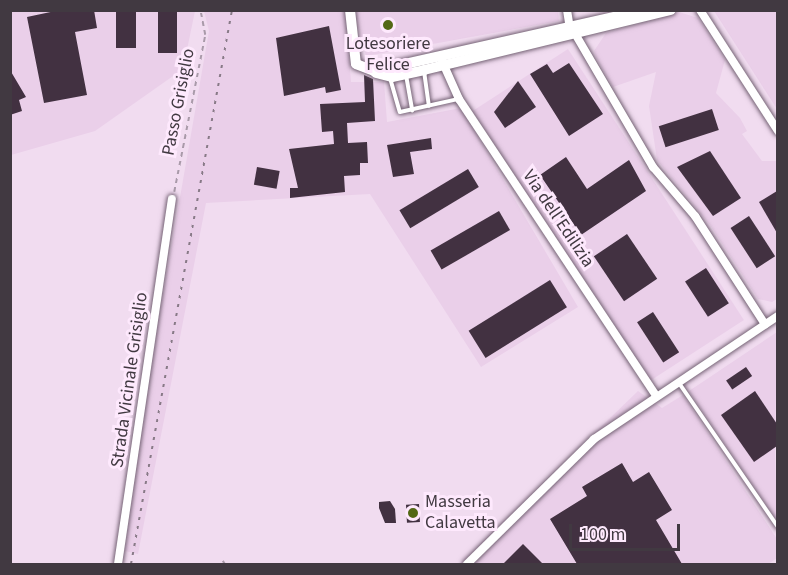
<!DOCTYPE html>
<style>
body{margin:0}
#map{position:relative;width:788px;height:575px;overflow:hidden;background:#f1dcf0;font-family:"Source Sans 3",sans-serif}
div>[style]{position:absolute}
.built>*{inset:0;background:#eacfe9;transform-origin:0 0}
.building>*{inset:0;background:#423141;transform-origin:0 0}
.path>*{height:1.5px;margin-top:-0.75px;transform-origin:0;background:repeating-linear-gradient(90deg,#a99aa9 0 4.5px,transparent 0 9px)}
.roads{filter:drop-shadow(0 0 2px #756375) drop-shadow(0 0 2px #756375)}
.service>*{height:4px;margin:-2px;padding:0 2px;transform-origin:2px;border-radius:2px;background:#fff}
.minor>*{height:8px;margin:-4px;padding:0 4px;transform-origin:4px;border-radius:4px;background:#fff}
.tertiary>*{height:10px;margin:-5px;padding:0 5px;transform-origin:5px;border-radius:5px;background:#fff}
.rail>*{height:2px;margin-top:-1px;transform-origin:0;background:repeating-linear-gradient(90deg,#887a87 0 3px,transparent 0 9px)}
.dots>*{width:16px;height:16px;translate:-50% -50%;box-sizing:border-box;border:3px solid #fee9fd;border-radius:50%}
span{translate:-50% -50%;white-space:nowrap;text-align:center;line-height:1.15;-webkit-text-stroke:6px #fee9fd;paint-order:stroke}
.poi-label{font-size:18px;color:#413941}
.left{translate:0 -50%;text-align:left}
.street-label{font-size:18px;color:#413941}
.frame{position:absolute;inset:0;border:12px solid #413941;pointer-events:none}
.scale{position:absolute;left:569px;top:524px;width:111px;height:27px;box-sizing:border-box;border:3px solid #413941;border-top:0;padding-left:8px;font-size:18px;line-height:21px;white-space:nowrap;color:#413941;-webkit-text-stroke:4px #fee9fd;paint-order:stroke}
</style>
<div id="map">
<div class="built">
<div style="clip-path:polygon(11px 11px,195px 11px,183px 69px,95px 131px,11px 155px)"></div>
<div style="clip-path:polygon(204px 11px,345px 11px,351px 82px,384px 82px,387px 122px,461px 108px,578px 307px,481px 367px,370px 194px,206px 203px,138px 554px,125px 551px,148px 381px,209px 31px)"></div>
<div style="clip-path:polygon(354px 11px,558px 11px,559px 21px,366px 56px)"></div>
<div style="clip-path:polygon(714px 11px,777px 11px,777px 109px)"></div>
<div style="clip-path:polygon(679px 12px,698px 18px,725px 60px,716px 93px,740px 118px,747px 131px,742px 134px,762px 161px,777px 161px,777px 299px,772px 302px,758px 299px,710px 225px,657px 160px,649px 106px,656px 72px,613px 87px,597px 59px,594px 51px,606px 33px)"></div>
<div style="left:568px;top:49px;width:323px;height:115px;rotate:57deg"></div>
<div style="clip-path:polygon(777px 332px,775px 449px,777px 521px,689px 391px)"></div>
<div style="clip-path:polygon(638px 391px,662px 408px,683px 395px,777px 539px,777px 558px,768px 564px,459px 564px)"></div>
</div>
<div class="building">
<div style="clip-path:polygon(60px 10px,94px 10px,97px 28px,75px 32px,87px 95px,44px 103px,27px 17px)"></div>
<div style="left:116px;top:10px;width:20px;height:38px"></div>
<div style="left:158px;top:10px;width:19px;height:43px"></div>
<div style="clip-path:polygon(329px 26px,341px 90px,326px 93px,325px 87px,284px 96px,276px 38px)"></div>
<div style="clip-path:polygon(569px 63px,603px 114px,569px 136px,530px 74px,547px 64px,553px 73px)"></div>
<div style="clip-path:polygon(10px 70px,26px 97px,19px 100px,22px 111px,10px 115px)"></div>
<div style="clip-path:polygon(364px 75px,373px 79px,375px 121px,347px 123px,348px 143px,367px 142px,368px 163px,360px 163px,360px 175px,344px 176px,345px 192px,290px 198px,290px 188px,298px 188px,289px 149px,334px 144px,333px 131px,322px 132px,320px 104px,365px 102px)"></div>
<div style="clip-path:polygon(518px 81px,536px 107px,505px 128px,494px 112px)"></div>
<div style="left:712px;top:109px;width:22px;height:56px;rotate:72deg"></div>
<div style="clip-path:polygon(431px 138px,432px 149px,410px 152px,414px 174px,393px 177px,387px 145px)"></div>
<div style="clip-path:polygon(710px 151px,741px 198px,713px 216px,677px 167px)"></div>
<div style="clip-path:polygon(566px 157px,587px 189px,629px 160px,646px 191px,581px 235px,540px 175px)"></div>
<div style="left:257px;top:167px;width:23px;height:18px;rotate:10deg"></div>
<div style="left:468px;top:169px;width:21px;height:80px;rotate:59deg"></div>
<div style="clip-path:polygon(777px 191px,777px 233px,759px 202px)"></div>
<div style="left:499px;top:211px;width:22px;height:79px;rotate:60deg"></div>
<div style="left:749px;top:216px;width:48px;height:22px;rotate:57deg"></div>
<div style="left:627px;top:234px;width:54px;height:40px;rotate:56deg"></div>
<div style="left:706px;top:268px;width:42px;height:25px;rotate:57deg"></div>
<div style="left:550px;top:280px;width:32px;height:96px;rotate:58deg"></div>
<div style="left:653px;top:312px;width:48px;height:19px;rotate:57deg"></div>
<div style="left:746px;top:367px;width:11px;height:24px;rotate:56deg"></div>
<div style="clip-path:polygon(755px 391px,777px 424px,777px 446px,754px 462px,721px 415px)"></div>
<div style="clip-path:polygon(622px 463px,633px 482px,649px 472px,672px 510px,656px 520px,682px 564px,577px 564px,550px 519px,587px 496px,582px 487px)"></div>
<div style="clip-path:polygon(390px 501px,395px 509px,396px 523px,385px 523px,379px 508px,379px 502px)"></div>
<div style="left:419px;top:504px;width:18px;height:13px;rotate:87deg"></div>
<div style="clip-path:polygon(523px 544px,543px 564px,503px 564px)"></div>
</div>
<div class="path">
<div style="left:174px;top:192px;width:160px;rotate:-78.8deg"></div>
<div style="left:205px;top:35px;width:25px;rotate:-101deg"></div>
<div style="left:223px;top:561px;width:4px;rotate:56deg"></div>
</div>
<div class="roads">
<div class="service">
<div style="left:424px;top:71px;width:35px;rotate:82deg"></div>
<div style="left:406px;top:75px;width:36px;rotate:80deg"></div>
<div style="left:390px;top:78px;width:35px;rotate:74deg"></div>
<div style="left:400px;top:112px;width:59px;rotate:-12.6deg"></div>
<div style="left:679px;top:383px;width:175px;rotate:55.5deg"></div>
</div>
<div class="minor">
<div style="left:567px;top:10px;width:20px;rotate:81deg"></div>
<div style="left:700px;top:10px;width:144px;rotate:57.2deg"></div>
<div style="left:577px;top:37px;width:151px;rotate:59.7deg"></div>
<div style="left:653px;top:167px;width:65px;rotate:49.4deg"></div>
<div style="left:695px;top:216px;width:129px;rotate:57.1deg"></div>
<div style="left:442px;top:61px;width:42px;rotate:65.9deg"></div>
<div style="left:459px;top:99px;width:354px;rotate:56.4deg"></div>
<div style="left:118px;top:564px;width:369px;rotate:-81.6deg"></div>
<div style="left:467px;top:564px;width:178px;rotate:-44.5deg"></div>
<div style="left:594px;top:439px;width:221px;rotate:-33.8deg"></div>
</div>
<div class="tertiary">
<div style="left:350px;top:10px;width:54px;rotate:83.7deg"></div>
<div style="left:356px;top:64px;width:19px;rotate:21deg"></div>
<div style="left:374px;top:71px;width:277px;rotate:-12.7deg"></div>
<div style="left:376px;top:73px;width:16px;rotate:14deg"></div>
<div style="left:392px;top:77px;width:33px;rotate:-12deg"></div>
<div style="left:424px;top:70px;width:254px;rotate:-13.7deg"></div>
</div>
</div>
<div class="rail">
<div style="left:131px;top:564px;width:563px;rotate:-79.67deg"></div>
</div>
<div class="dots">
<div style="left:388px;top:25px;background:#536815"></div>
<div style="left:413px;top:513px;background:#536815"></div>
</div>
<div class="poi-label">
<span style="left:388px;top:55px">Lotesoriere<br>Felice</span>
<span class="left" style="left:425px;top:513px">Masseria<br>Calavetta</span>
</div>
<div class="street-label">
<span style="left:179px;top:102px;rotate:-79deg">Passo Grisiglio</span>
<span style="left:558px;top:219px;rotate:56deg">Via dell'Edilizia</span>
<span style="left:130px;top:380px;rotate:-82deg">Strada Vicinale Grisiglio</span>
</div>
<div class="frame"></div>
<div class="scale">100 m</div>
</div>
